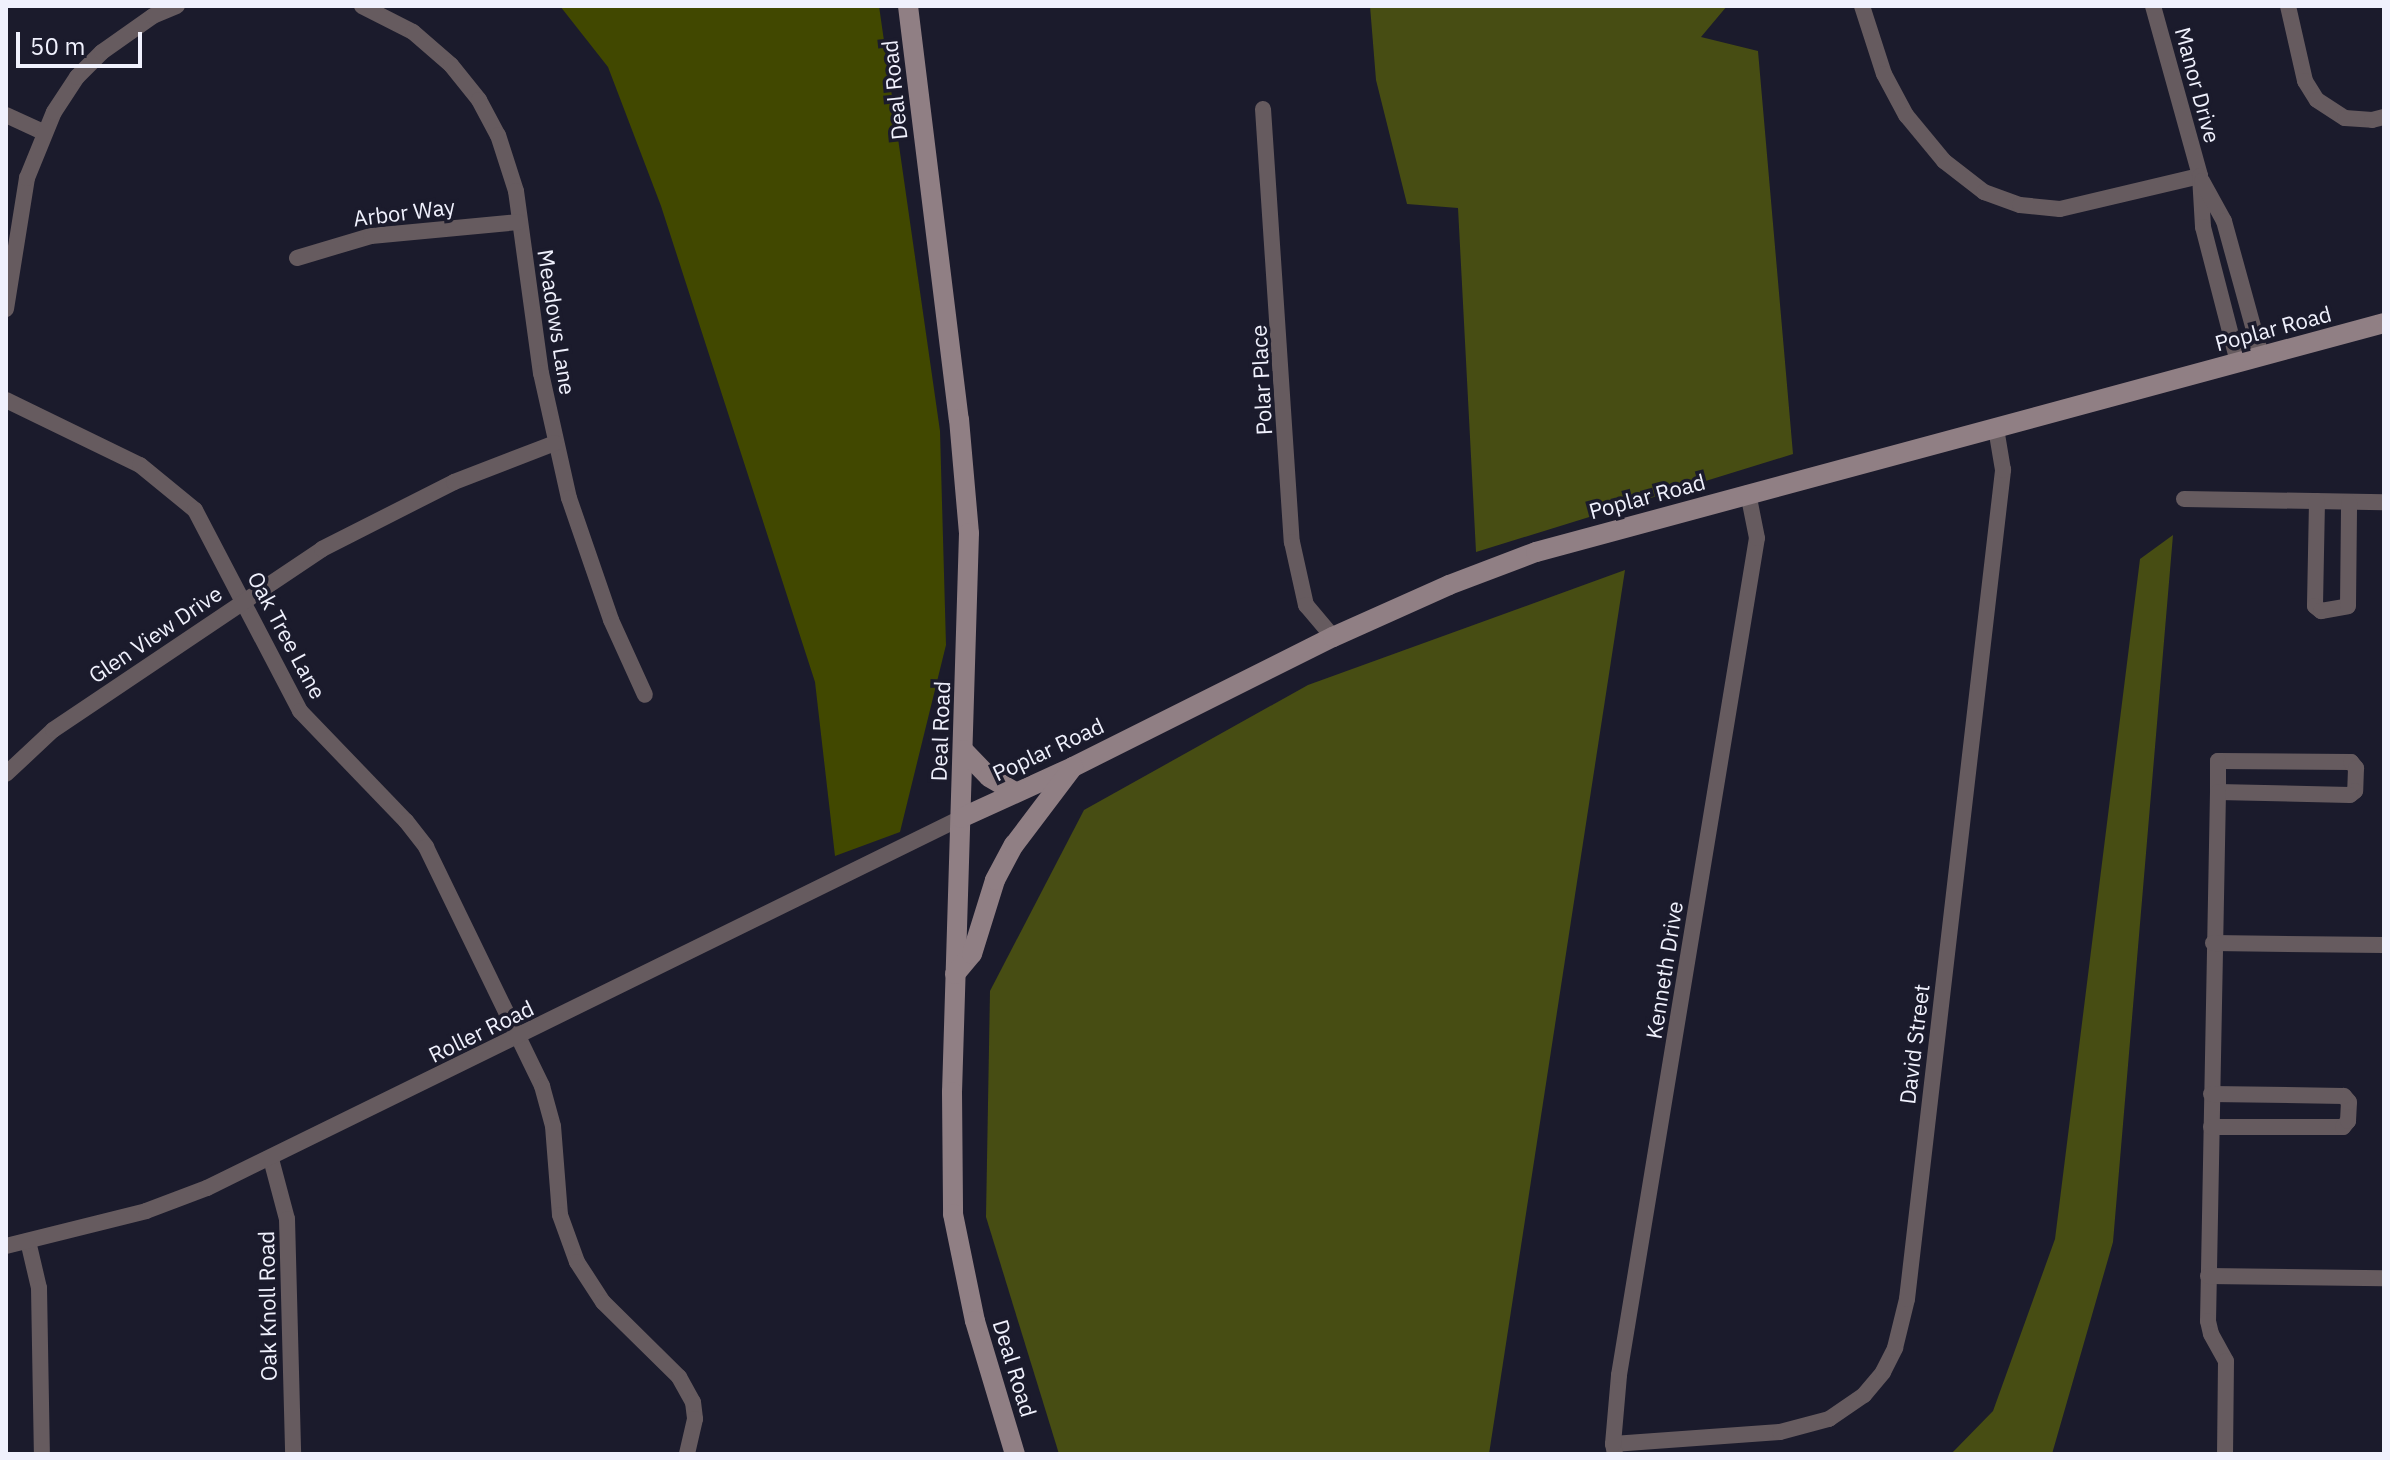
<!DOCTYPE html>
<style>
body{margin:0}
#map{position:relative;width:2390px;height:1460px;overflow:hidden;background:#1b1b2c;font-family:"IBM Plex Sans",sans-serif}
div>[style]{position:absolute}
.green>*{inset:0;background:#414800}
.forest>*{inset:0;background:#474d13}
.street>*{height:16px;margin:-8px;padding:0 8px;transform-origin:8px;border-radius:8px;background:#665b5f}
.secondary>*{height:20px;margin:-10px;padding:0 10px;transform-origin:10px;border-radius:10px;background:#907f84}
span{translate:-50% -50%;white-space:nowrap;text-align:center;line-height:1.15;-webkit-text-stroke:7px #1b1b2c;paint-order:stroke}
.street-label{font-size:22px;color:#f0f1fd}
.frame{position:absolute;inset:0;border:8px solid #f0f1fd;pointer-events:none}
.scale{position:absolute;left:16px;top:32px;width:126px;height:36px;box-sizing:border-box;border:4px solid #f0f1fd;border-top:0;padding-left:10px;font-size:24px;line-height:28px;white-space:nowrap;color:#f0f1fd;-webkit-text-stroke:6px #1b1b2c;paint-order:stroke}
</style>
<div id="map">
<div class="green">
<div style="clip-path:polygon(560px 6px,879px 6px,940px 431px,946px 645px,900px 832px,835px 856px,815px 682px,661px 206px,608px 67px)"></div>
</div>
<div class="forest">
<div style="clip-path:polygon(1370px 6px,1727px 6px,1701px 37px,1758px 51px,1793px 454px,1476px 552px,1458px 208px,1407px 204px,1376px 80px)"></div>
<div style="clip-path:polygon(2173px 535px,2113px 1242px,2052px 1454px,1951px 1454px,1993px 1411px,2055px 1239px,2140px 559px)"></div>
<div style="clip-path:polygon(1625px 570px,1489px 1454px,1059px 1454px,986px 1217px,990px 991px,1084px 810px,1308px 685px)"></div>
</div>
<div class="street">
<div style="left:362px;top:6px;width:57px;rotate:27deg"></div>
<div style="left:413px;top:32px;width:50px;rotate:41deg"></div>
<div style="left:451px;top:65px;width:45px;rotate:51.3deg"></div>
<div style="left:479px;top:100px;width:40px;rotate:62deg"></div>
<div style="left:498px;top:135px;width:59px;rotate:72.2deg"></div>
<div style="left:516px;top:191px;width:184px;rotate:82.2deg"></div>
<div style="left:541px;top:373px;width:128px;rotate:77.4deg"></div>
<div style="left:569px;top:498px;width:129px;rotate:71deg"></div>
<div style="left:611px;top:620px;width:82px;rotate:65.6deg"></div>
<div style="left:1862px;top:6px;width:71px;rotate:72.1deg"></div>
<div style="left:1884px;top:74px;width:47px;rotate:61.8deg"></div>
<div style="left:1906px;top:115px;width:60px;rotate:50.4deg"></div>
<div style="left:1944px;top:161px;width:51px;rotate:37.8deg"></div>
<div style="left:1984px;top:192px;width:38px;rotate:20deg"></div>
<div style="left:2020px;top:205px;width:40px;rotate:5.7deg"></div>
<div style="left:2060px;top:209px;width:144px;rotate:-13.3deg"></div>
<div style="left:2153px;top:6px;width:176px;rotate:74.5deg"></div>
<div style="left:2200px;top:176px;width:51px;rotate:86.6deg"></div>
<div style="left:2203px;top:227px;width:139px;rotate:75.5deg"></div>
<div style="left:2288px;top:6px;width:77px;rotate:77.2deg"></div>
<div style="left:2305px;top:81px;width:22px;rotate:58deg"></div>
<div style="left:2317px;top:100px;width:33px;rotate:33deg"></div>
<div style="left:2345px;top:118px;width:27px;rotate:4deg"></div>
<div style="left:2372px;top:120px;width:12px;rotate:-14deg"></div>
<div style="left:1263px;top:109px;width:434px;rotate:86.2deg"></div>
<div style="left:1292px;top:542px;width:65px;rotate:77.5deg"></div>
<div style="left:1306px;top:605px;width:42px;rotate:49.8deg"></div>
<div style="left:6px;top:115px;width:41px;rotate:24.7deg"></div>
<div style="left:2202px;top:181px;width:46px;rotate:61.2deg"></div>
<div style="left:2224px;top:221px;width:139px;rotate:74.6deg"></div>
<div style="left:297px;top:258px;width:77px;rotate:-16.6deg"></div>
<div style="left:371px;top:236px;width:148px;rotate:-5.4deg"></div>
<div style="left:6px;top:309px;width:133px;rotate:-80.9deg"></div>
<div style="left:27px;top:178px;width:71px;rotate:-67.8deg"></div>
<div style="left:54px;top:112px;width:42px;rotate:-56.7deg"></div>
<div style="left:77px;top:77px;width:35px;rotate:-45deg"></div>
<div style="left:102px;top:52px;width:62px;rotate:-35.2deg"></div>
<div style="left:153px;top:16px;width:26px;rotate:-23deg"></div>
<div style="left:6px;top:400px;width:149px;rotate:25.9deg"></div>
<div style="left:140px;top:465px;width:71px;rotate:39.3deg"></div>
<div style="left:195px;top:510px;width:227px;rotate:62.4deg"></div>
<div style="left:300px;top:711px;width:153px;rotate:46.1deg"></div>
<div style="left:406px;top:821px;width:33px;rotate:52deg"></div>
<div style="left:426px;top:847px;width:266px;rotate:64.1deg"></div>
<div style="left:542px;top:1086px;width:41px;rotate:74.6deg"></div>
<div style="left:553px;top:1126px;width:89px;rotate:85.5deg"></div>
<div style="left:560px;top:1215px;width:50px;rotate:70.1deg"></div>
<div style="left:577px;top:1262px;width:48px;rotate:57deg"></div>
<div style="left:603px;top:1302px;width:107px;rotate:44.6deg"></div>
<div style="left:679px;top:1377px;width:29px;rotate:61deg"></div>
<div style="left:693px;top:1402px;width:17px;rotate:83deg"></div>
<div style="left:695px;top:1419px;width:36px;rotate:103deg"></div>
<div style="left:2184px;top:499px;width:200px;rotate:0.9deg"></div>
<div style="left:2317px;top:501px;width:105px;rotate:91.1deg"></div>
<div style="left:2315px;top:606px;width:8px;rotate:40deg"></div>
<div style="left:2321px;top:611px;width:27px;rotate:-10deg"></div>
<div style="left:2348px;top:606px;width:104px;rotate:-89.4deg"></div>
<div style="left:2218px;top:761px;width:133px;rotate:0.4deg"></div>
<div style="left:2351px;top:762px;width:8px;rotate:50deg"></div>
<div style="left:2356px;top:768px;width:23px;rotate:92deg"></div>
<div style="left:2355px;top:791px;width:6px;rotate:141deg"></div>
<div style="left:2350px;top:795px;width:132px;rotate:-178.7deg"></div>
<div style="left:2218px;top:792px;width:31px;rotate:-90deg"></div>
<div style="left:6px;top:774px;width:64px;rotate:-43.1deg"></div>
<div style="left:53px;top:730px;width:324px;rotate:-33.9deg"></div>
<div style="left:322px;top:549px;width:148px;rotate:-26.9deg"></div>
<div style="left:454px;top:482px;width:108px;rotate:-21.1deg"></div>
<div style="left:2218px;top:792px;width:529px;rotate:91.08deg"></div>
<div style="left:2208px;top:1321px;width:13px;rotate:77deg"></div>
<div style="left:2211px;top:1334px;width:31px;rotate:61deg"></div>
<div style="left:2226px;top:1361px;width:93px;rotate:90.6deg"></div>
<div style="left:2213px;top:943px;width:171px;rotate:0.7deg"></div>
<div style="left:2211px;top:1127px;width:132px"></div>
<div style="left:2343px;top:1127px;width:8px;rotate:-50deg"></div>
<div style="left:2348px;top:1121px;width:19px;rotate:-87deg"></div>
<div style="left:2349px;top:1102px;width:8px;rotate:-130deg"></div>
<div style="left:2344px;top:1096px;width:133px;rotate:-179.1deg"></div>
<div style="left:271px;top:1159px;width:62px;rotate:75.1deg"></div>
<div style="left:287px;top:1219px;width:235px;rotate:88.5deg"></div>
<div style="left:28px;top:1241px;width:48px;rotate:76.8deg"></div>
<div style="left:39px;top:1288px;width:166px;rotate:89deg"></div>
<div style="left:6px;top:1246px;width:144px;rotate:-14deg"></div>
<div style="left:146px;top:1211px;width:65px;rotate:-20.7deg"></div>
<div style="left:207px;top:1188px;width:840px;rotate:-26.14deg"></div>
<div style="left:2208px;top:1276px;width:176px;rotate:0.7deg"></div>
<div style="left:1613px;top:1444px;width:167px;rotate:-4.1deg"></div>
<div style="left:1780px;top:1432px;width:51px;rotate:-14.9deg"></div>
<div style="left:1829px;top:1419px;width:42px;rotate:-34.4deg"></div>
<div style="left:1864px;top:1395px;width:30px;rotate:-50deg"></div>
<div style="left:1883px;top:1372px;width:27px;rotate:-63deg"></div>
<div style="left:1895px;top:1348px;width:50px;rotate:-76.2deg"></div>
<div style="left:1907px;top:1299px;width:835px;rotate:-83.39deg"></div>
<div style="left:2003px;top:470px;width:43px;rotate:-99.5deg"></div>
<div style="left:1615px;top:1454px;width:10px;rotate:-101deg"></div>
<div style="left:1613px;top:1444px;width:69px;rotate:-85deg"></div>
<div style="left:1619px;top:1375px;width:848px;rotate:-80.64deg"></div>
<div style="left:1757px;top:538px;width:46px;rotate:-101.3deg"></div>
</div>
<div class="secondary">
<div style="left:908px;top:6px;width:416px;rotate:83deg"></div>
<div style="left:959px;top:419px;width:114px;rotate:85deg"></div>
<div style="left:969px;top:533px;width:559px;rotate:91.74deg"></div>
<div style="left:952px;top:1092px;width:122px;rotate:89.5deg"></div>
<div style="left:953px;top:1214px;width:109px;rotate:78.4deg"></div>
<div style="left:975px;top:1321px;width:139px;rotate:73.3deg"></div>
<div style="left:963px;top:750px;width:37px;rotate:46deg"></div>
<div style="left:989px;top:777px;width:28px;rotate:30deg"></div>
<div style="left:961px;top:818px;width:123px;rotate:-24.5deg"></div>
<div style="left:1073px;top:767px;width:291px;rotate:-26.6deg"></div>
<div style="left:1333px;top:637px;width:127px;rotate:-24.1deg"></div>
<div style="left:1449px;top:585px;width:93px;rotate:-20.8deg"></div>
<div style="left:1536px;top:552px;width:878px;rotate:-15.11deg"></div>
<div style="left:955px;top:974px;width:26px;rotate:-50deg"></div>
<div style="left:972px;top:954px;width:77px;rotate:-72.7deg"></div>
<div style="left:995px;top:880px;width:40px;rotate:-62deg"></div>
<div style="left:1014px;top:845px;width:98px;rotate:-52.9deg"></div>
</div>
<div class="street-label">
<span style="left:2198px;top:85px;rotate:75deg">Manor Drive</span>
<span style="left:894px;top:90px;rotate:-96deg">Deal Road</span>
<span style="left:404px;top:212px;rotate:-7deg">Arbor Way</span>
<span style="left:557px;top:322px;rotate:81deg">Meadows Lane</span>
<span style="left:2273px;top:328px;rotate:-15deg">Poplar Road</span>
<span style="left:1261px;top:380px;rotate:-93deg">Polar Place</span>
<span style="left:1647px;top:496px;rotate:-15deg">Poplar Road</span>
<span style="left:155px;top:634px;rotate:-34deg">Glen View Drive</span>
<span style="left:287px;top:635px;rotate:62deg">Oak Tree Lane</span>
<span style="left:940px;top:731px;rotate:-88deg">Deal Road</span>
<span style="left:1048px;top:749px;rotate:-25deg">Poplar Road</span>
<span style="left:1664px;top:970px;rotate:-81deg">Kenneth Drive</span>
<span style="left:481px;top:1031px;rotate:-26deg">Roller Road</span>
<span style="left:1914px;top:1044px;rotate:-83deg">David Street</span>
<span style="left:267px;top:1306px;rotate:-91deg">Oak Knoll Road</span>
<span style="left:1015px;top:1368px;rotate:73deg">Deal Road</span>
</div>
<div class="frame"></div>
<div class="scale">50 m</div>
</div>
